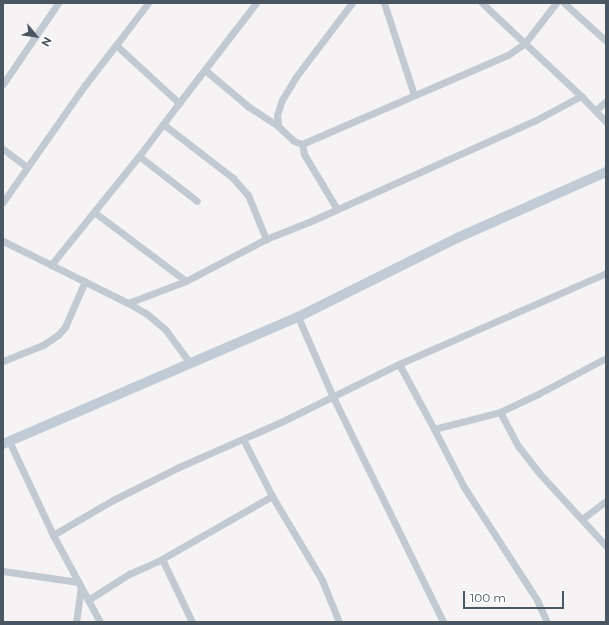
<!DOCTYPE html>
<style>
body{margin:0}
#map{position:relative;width:609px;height:625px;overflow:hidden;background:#f5f3f3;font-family:Montserrat,sans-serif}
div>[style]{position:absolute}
.street>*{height:7px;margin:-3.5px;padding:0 3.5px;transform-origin:3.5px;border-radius:3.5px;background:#c1cad2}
.secondary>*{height:10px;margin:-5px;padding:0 5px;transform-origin:5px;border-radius:5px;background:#c1cbd6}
span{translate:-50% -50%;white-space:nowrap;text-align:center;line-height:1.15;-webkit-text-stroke:3.5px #fff;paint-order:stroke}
.frame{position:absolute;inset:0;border:4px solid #4a5661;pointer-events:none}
.north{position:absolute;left:16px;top:16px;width:40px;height:40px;-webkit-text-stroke:3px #fff;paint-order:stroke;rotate:119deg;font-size:11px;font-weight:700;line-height:16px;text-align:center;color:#4a5661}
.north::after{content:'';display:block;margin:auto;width:14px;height:18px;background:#4a5661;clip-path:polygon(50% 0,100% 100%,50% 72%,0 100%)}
.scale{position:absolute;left:463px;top:591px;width:101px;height:18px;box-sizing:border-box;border:2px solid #4a5661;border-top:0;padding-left:5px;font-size:12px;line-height:14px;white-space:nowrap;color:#4a5661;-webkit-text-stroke:3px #fff;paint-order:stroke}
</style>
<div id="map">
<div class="street">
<div style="left:148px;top:3px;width:53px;rotate:127.3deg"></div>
<div style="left:116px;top:45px;width:86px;rotate:42.6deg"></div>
<div style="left:179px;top:103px;width:126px;rotate:-52.4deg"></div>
<div style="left:384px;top:3px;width:97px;rotate:71.9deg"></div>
<div style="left:482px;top:3px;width:136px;rotate:43.2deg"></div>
<div style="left:581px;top:96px;width:36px;rotate:46deg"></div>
<div style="left:564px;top:3px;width:57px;rotate:42.1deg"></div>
<div style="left:205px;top:70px;width:57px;rotate:40.1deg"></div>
<div style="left:249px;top:107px;width:35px;rotate:33deg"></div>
<div style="left:3px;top:84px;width:98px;rotate:-55.8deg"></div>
<div style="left:596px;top:110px;width:13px;rotate:-42deg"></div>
<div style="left:163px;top:124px;width:88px;rotate:37.6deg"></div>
<div style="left:233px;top:178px;width:23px;rotate:49deg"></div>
<div style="left:248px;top:195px;width:48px;rotate:67.8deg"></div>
<div style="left:302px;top:144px;width:224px;rotate:-23.4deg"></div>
<div style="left:508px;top:55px;width:21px;rotate:-35deg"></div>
<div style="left:525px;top:43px;width:51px;rotate:-52.2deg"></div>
<div style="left:3px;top:149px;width:30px;rotate:37deg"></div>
<div style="left:139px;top:156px;width:73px;rotate:37.8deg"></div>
<div style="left:3px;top:202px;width:143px;rotate:-55deg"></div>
<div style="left:85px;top:85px;width:51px;rotate:-52.2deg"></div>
<div style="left:337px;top:209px;width:64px;rotate:-121deg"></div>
<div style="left:304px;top:154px;width:10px;rotate:-101deg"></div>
<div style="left:302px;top:144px;width:9px;rotate:-159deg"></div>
<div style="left:294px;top:141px;width:22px;rotate:-137deg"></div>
<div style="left:278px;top:126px;width:11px;rotate:-95deg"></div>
<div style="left:277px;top:115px;width:16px;rotate:-72deg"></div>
<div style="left:282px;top:100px;width:26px;rotate:-59deg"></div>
<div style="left:295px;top:78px;width:94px;rotate:-52.8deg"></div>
<div style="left:94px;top:212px;width:115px;rotate:36.9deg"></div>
<div style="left:3px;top:241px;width:140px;rotate:26.4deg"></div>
<div style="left:128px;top:303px;width:22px;rotate:30deg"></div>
<div style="left:147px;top:314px;width:23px;rotate:40deg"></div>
<div style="left:165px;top:329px;width:42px;rotate:53.7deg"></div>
<div style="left:51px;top:265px;width:140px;rotate:-51.1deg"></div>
<div style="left:139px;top:156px;width:66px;rotate:-53deg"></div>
<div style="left:128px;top:303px;width:62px;rotate:-20.8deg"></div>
<div style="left:186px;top:281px;width:90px;rotate:-27.7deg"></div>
<div style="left:266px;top:239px;width:46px;rotate:-21.6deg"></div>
<div style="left:309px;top:222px;width:249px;rotate:-24.2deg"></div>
<div style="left:536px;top:120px;width:51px;rotate:-28.1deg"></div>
<div style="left:298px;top:317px;width:87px;rotate:66.4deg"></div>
<div style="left:333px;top:397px;width:250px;rotate:63.9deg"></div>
<div style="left:3px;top:361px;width:43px;rotate:-21.8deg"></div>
<div style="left:43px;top:345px;width:18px;rotate:-34deg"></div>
<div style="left:58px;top:335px;width:11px;rotate:-49deg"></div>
<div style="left:65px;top:327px;width:50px;rotate:-66.5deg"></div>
<div style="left:399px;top:364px;width:74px;rotate:61.7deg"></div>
<div style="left:434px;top:429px;width:68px;rotate:-14.4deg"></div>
<div style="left:500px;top:412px;width:42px;rotate:-25.3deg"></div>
<div style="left:538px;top:394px;width:77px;rotate:-27.9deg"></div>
<div style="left:500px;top:412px;width:40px;rotate:62deg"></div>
<div style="left:519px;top:447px;width:34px;rotate:52deg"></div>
<div style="left:540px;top:474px;width:98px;rotate:47.5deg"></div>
<div style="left:434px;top:429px;width:65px;rotate:62.7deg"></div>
<div style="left:464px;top:487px;width:135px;rotate:57.1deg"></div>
<div style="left:537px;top:600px;width:24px;rotate:66deg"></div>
<div style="left:243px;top:439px;width:64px;rotate:63deg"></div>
<div style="left:272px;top:496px;width:98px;rotate:59.2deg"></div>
<div style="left:322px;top:580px;width:45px;rotate:68deg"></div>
<div style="left:9px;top:441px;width:104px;rotate:64.9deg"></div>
<div style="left:53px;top:535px;width:99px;rotate:61.6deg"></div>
<div style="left:582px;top:519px;width:30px;rotate:-37deg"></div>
<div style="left:53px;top:535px;width:69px;rotate:-30.3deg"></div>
<div style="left:113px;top:500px;width:74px;rotate:-26.6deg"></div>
<div style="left:179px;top:467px;width:111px;rotate:-23.8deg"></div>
<div style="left:281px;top:422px;width:131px;rotate:-26.2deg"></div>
<div style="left:399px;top:364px;width:226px;rotate:-23.7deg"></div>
<div style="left:162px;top:559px;width:70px;rotate:64.5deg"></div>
<div style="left:3px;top:571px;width:76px;rotate:8.3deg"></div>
<div style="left:88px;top:600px;width:49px;rotate:-32.4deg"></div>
<div style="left:129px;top:574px;width:36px;rotate:-24deg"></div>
<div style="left:162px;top:559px;width:127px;rotate:-29.8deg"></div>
<div style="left:76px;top:622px;width:34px;rotate:-82deg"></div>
</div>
<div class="secondary">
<div style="left:3px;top:444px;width:321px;rotate:-23.3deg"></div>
<div style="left:298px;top:317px;width:178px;rotate:-26.4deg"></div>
<div style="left:457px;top:238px;width:163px;rotate:-23.9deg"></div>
</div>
<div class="frame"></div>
<div class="north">N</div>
<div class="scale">100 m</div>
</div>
